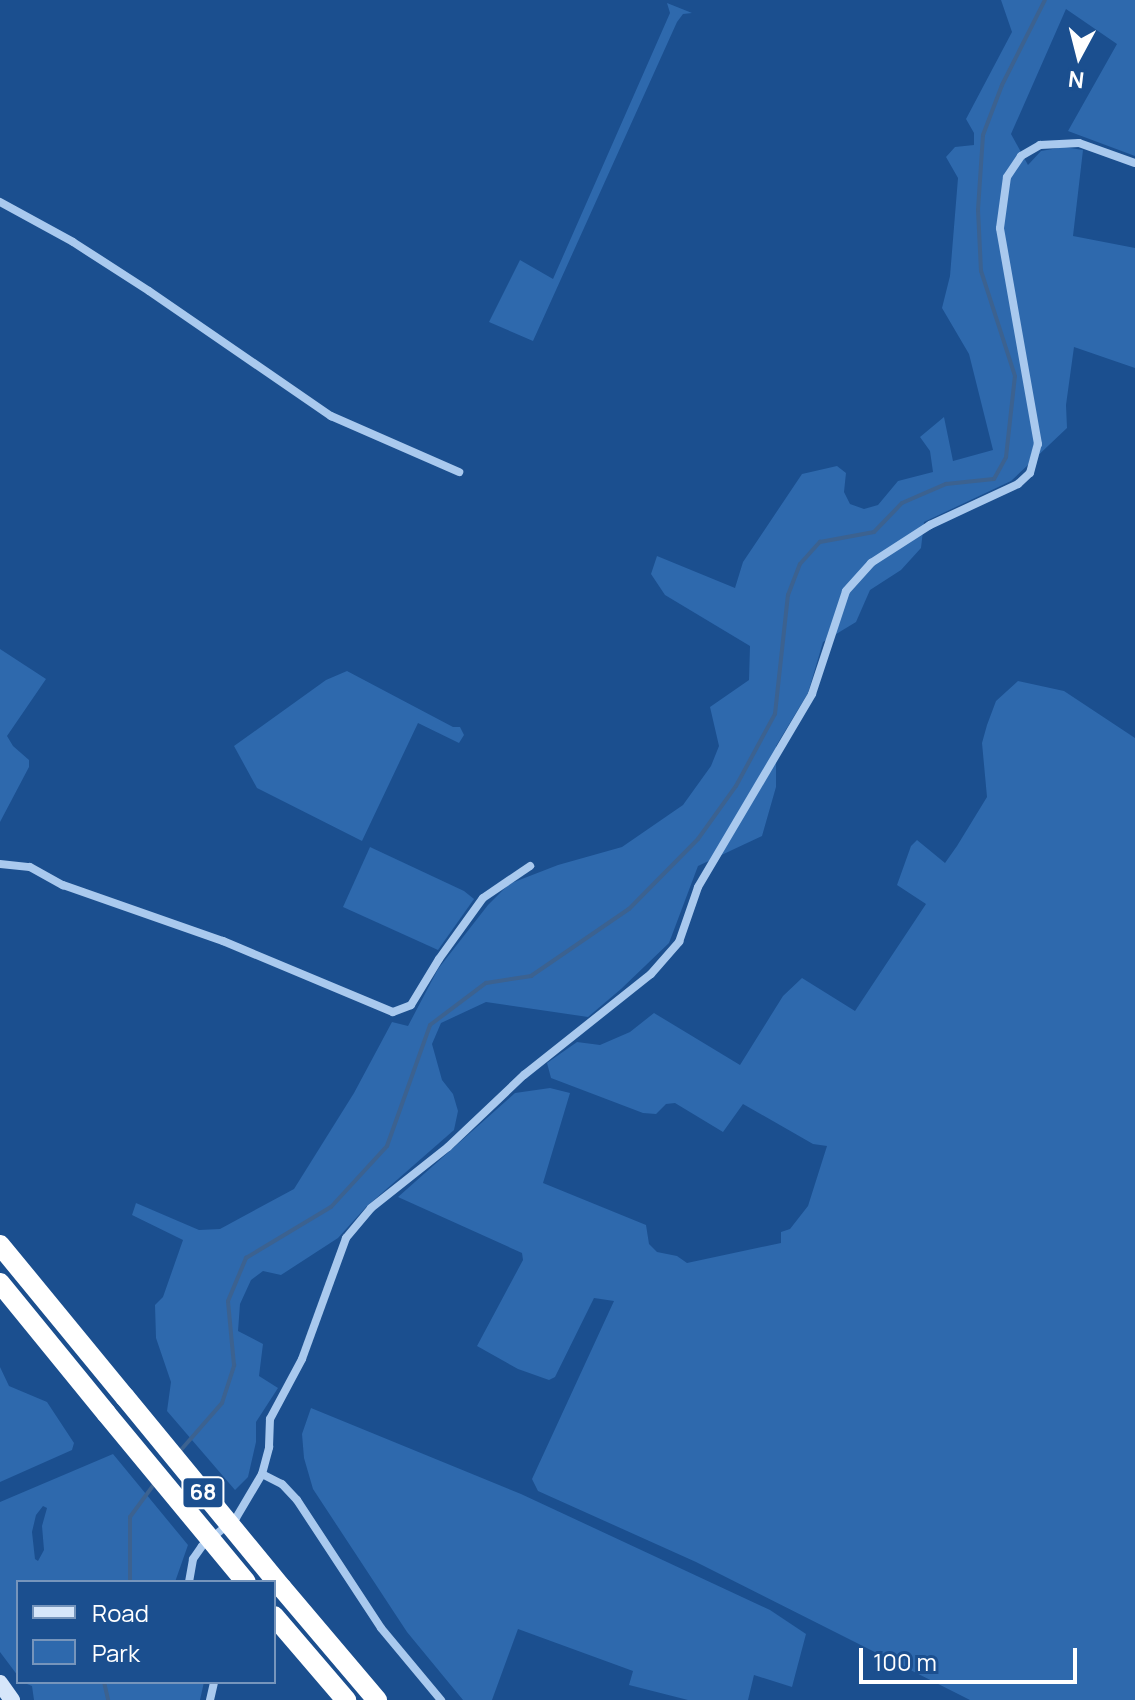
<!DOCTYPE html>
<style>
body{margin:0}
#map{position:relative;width:1135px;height:1700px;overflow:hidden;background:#1b4f8f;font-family:Manrope,sans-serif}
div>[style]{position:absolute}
.green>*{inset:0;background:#2e69ad}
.stream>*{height:4px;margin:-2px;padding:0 2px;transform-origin:2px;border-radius:2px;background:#3c6290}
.street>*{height:8px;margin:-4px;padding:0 4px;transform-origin:4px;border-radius:4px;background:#a9c9ee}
.secondary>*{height:16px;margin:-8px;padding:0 8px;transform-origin:8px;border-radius:8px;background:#d6e6fa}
.highway>*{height:20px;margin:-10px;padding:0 10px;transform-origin:10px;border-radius:10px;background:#fff}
.highway-bridge>*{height:20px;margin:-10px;padding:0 10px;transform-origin:10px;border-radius:10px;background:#fff}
span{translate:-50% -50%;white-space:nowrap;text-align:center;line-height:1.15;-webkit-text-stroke:6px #1b4f8f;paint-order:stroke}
.shield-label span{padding:2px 6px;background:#1b4f8f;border:2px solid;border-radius:6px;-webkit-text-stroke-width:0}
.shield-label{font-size:22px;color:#fff;font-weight:700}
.legend{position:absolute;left:16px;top:1580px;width:260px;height:104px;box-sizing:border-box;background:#1b4f8f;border:2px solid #7695bc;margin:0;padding:10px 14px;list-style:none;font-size:24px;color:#fff}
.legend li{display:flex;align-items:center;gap:16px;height:40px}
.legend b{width:40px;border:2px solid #7695bc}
.north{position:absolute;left:1039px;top:16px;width:80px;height:80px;-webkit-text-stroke:6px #1b4f8f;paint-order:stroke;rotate:187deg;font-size:22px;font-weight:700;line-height:32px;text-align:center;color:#fff}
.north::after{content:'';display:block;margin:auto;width:28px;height:36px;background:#fff;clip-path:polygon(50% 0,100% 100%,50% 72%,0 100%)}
.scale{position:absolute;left:859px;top:1648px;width:218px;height:36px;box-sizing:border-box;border:4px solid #fff;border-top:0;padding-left:10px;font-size:24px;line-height:28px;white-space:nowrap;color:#fff;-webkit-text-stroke:6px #1b4f8f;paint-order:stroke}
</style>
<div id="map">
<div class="green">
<div style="clip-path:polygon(1001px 0,1135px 0,1135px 156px,1068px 131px,1117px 44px,1066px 9px,1011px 134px,1028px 165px,1041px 151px,1064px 147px,1083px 150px,1073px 236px,1135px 248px,1135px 368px,1074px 347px,1066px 405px,1067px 428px,1011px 481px,924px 522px,921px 548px,901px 570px,870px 590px,856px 622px,823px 642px,808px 693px,776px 746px,776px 787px,762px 836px,698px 866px,669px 943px,621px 989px,588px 1017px,486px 1002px,441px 1023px,432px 1044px,442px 1080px,453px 1094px,458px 1111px,454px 1130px,366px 1207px,338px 1238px,281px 1275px,263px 1271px,251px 1280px,240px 1304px,238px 1331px,263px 1344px,259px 1376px,278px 1388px,256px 1422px,256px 1442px,248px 1477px,235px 1490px,167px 1411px,171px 1382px,156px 1338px,155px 1305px,163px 1297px,183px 1240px,132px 1215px,136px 1203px,199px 1230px,220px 1229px,294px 1189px,354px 1093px,392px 1022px,408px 1026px,438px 969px,488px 905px,509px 884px,558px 865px,622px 847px,683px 805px,711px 766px,719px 746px,710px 707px,749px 680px,750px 646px,665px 595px,651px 574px,657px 556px,735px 588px,743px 562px,802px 474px,837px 466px,846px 473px,844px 492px,850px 504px,864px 509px,878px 505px,898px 481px,933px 472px,930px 451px,920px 437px,944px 417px,953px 461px,993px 450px,969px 354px,942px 308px,950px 276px,958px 178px,946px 157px,955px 147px,974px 145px,974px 133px,966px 119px,1012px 32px)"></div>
<div style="clip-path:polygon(667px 3px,692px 13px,683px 14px,677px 22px,533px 341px,489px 322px,520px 260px,553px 279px,670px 13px)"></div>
<div style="clip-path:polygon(0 649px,46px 679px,7px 736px,13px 746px,29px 760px,29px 767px,0 822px)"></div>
<div style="clip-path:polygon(347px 671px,453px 727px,460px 727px,464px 735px,459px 743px,418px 723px,362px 841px,257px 788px,234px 746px,326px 680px)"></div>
<div style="clip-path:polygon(1018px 681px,1064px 691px,1135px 738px,1135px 1700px,970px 1700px,696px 1562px,538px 1491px,532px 1479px,614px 1301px,594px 1298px,555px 1377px,549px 1380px,518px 1369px,477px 1346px,523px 1260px,522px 1253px,398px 1197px,515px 1093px,550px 1088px,570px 1093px,543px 1183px,646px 1225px,649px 1244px,657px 1252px,677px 1256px,687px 1263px,781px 1243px,781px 1232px,790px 1229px,808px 1206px,827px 1146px,813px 1144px,743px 1104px,723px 1132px,675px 1103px,666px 1104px,656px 1114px,643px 1113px,551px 1078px,547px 1063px,577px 1042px,600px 1045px,630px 1032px,654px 1013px,740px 1065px,783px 996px,802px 978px,855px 1011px,926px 904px,897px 885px,911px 846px,917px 840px,945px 863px,957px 846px,987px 797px,982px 743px,987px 725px,996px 701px)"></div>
<div style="clip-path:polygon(370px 847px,464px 891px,474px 899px,438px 950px,343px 907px)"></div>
<div style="clip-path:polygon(0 1367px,9px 1386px,47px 1402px,74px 1443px,72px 1450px,0 1482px)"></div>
<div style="clip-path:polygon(311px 1408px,521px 1494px,770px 1610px,806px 1634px,792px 1687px,754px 1675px,748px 1700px,688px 1700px,629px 1685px,633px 1671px,518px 1629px,492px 1700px,463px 1700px,407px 1632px,313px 1489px,304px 1458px,302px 1434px)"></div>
<div style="clip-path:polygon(evenodd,113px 1454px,188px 1545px,175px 1582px,18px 1582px,18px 1676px,0 1652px,0 1502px,113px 1454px,43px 1506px,47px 1508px,42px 1526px,44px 1550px,38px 1561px,35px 1559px,32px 1532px,36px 1515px,43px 1506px)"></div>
<div style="clip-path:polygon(22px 1682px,204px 1682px,200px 1700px,34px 1700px,32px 1686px)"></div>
</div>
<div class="stream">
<div style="left:180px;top:1451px;width:64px;rotate:-48.8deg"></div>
<div style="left:222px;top:1403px;width:40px;rotate:-72deg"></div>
<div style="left:234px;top:1365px;width:64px;rotate:-95.4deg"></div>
<div style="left:228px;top:1301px;width:47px;rotate:-67.3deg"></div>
<div style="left:246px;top:1258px;width:99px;rotate:-31deg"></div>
<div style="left:331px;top:1207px;width:83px;rotate:-47.4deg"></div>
<div style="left:387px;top:1146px;width:128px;rotate:-70.4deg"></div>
<div style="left:430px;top:1025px;width:70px;rotate:-36.9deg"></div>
<div style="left:486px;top:983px;width:46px;rotate:-8.8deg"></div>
<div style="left:531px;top:976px;width:119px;rotate:-34.4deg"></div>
<div style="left:629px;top:909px;width:98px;rotate:-45.4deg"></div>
<div style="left:698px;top:839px;width:65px;rotate:-54.4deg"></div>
<div style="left:736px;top:786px;width:82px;rotate:-61.6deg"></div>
<div style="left:775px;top:714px;width:120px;rotate:-83.8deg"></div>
<div style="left:788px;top:595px;width:33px;rotate:-69deg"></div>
<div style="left:800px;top:564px;width:30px;rotate:-48deg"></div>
<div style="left:820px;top:542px;width:55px;rotate:-10.5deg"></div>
<div style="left:874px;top:532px;width:40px;rotate:-46deg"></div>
<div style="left:902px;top:503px;width:48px;rotate:-23.4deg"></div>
<div style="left:946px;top:484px;width:48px;rotate:-5.9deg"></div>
<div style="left:994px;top:479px;width:25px;rotate:-61deg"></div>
<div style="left:1006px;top:457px;width:81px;rotate:-83.7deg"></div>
<div style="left:1015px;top:376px;width:110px;rotate:-107.9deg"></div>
<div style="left:981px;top:271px;width:61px;rotate:-92.8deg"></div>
<div style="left:978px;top:210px;width:75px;rotate:-86.2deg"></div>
<div style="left:983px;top:135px;width:53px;rotate:-69.2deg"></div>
<div style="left:1002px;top:85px;width:95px;rotate:-63.2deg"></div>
<div style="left:130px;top:1582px;width:65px;rotate:-90deg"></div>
<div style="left:130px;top:1517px;width:42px;rotate:-53.7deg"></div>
<div style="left:104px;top:1682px;width:18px;rotate:77deg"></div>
</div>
<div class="street">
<div style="left:0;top:202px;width:83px;rotate:28.7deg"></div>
<div style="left:73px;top:242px;width:90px;rotate:32.8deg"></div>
<div style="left:149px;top:291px;width:221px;rotate:34.5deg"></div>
<div style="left:331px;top:416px;width:140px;rotate:23.6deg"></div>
<div style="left:0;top:864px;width:30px;rotate:6deg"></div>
<div style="left:30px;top:867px;width:38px;rotate:29deg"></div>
<div style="left:63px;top:885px;width:170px;rotate:19.3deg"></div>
<div style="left:223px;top:941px;width:184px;rotate:22.7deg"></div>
<div style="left:393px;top:1012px;width:19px;rotate:-21deg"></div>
<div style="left:411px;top:1005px;width:54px;rotate:-58.7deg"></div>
<div style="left:439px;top:959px;width:75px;rotate:-54.2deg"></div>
<div style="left:483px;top:898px;width:57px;rotate:-34.2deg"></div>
<div style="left:262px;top:1474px;width:22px;rotate:27deg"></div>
<div style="left:282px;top:1484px;width:22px;rotate:47deg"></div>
<div style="left:297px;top:1500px;width:153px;rotate:56.7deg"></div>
<div style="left:381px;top:1628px;width:94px;rotate:50.2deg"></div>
<div style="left:189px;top:1582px;width:23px;rotate:-80deg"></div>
<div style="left:193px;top:1559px;width:16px;rotate:-55deg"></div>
<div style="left:202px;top:1546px;width:44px;rotate:-39.5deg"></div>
<div style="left:236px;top:1518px;width:51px;rotate:-59.4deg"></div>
<div style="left:262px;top:1474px;width:28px;rotate:-75deg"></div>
<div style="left:269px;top:1447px;width:28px;rotate:-88deg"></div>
<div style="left:270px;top:1419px;width:68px;rotate:-61.9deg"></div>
<div style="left:302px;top:1359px;width:129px;rotate:-70deg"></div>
<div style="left:346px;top:1238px;width:39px;rotate:-50deg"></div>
<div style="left:371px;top:1208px;width:98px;rotate:-38.4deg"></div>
<div style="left:448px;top:1147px;width:105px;rotate:-43.5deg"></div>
<div style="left:524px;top:1075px;width:162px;rotate:-38.5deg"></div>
<div style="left:651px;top:974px;width:43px;rotate:-48.8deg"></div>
<div style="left:679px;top:942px;width:58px;rotate:-70.9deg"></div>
<div style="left:698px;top:887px;width:224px;rotate:-59.4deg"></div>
<div style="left:812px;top:694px;width:108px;rotate:-71.7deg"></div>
<div style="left:846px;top:591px;width:38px;rotate:-48deg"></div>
<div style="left:871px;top:563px;width:70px;rotate:-32.8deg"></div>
<div style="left:930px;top:525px;width:97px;rotate:-25deg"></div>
<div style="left:1018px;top:484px;width:16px;rotate:-43deg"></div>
<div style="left:1030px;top:473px;width:30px;rotate:-75deg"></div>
<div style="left:1038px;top:444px;width:219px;rotate:-100deg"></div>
<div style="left:1000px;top:228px;width:51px;rotate:-82.2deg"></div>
<div style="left:1007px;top:177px;width:25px;rotate:-56deg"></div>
<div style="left:1021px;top:156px;width:22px;rotate:-30deg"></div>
<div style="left:1040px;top:145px;width:39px;rotate:-3deg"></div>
<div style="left:1079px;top:143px;width:59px;rotate:19.7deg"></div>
<div style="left:210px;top:1700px;width:18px;rotate:-77deg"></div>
</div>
<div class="secondary">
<div style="left:0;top:1683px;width:21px;rotate:55deg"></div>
</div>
<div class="highway">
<div style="left:0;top:1245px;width:197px;rotate:50.6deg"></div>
<div style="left:0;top:1283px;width:168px;rotate:50.8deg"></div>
<div style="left:282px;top:1588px;width:147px;rotate:49.7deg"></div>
<div style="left:274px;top:1616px;width:111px;rotate:49.4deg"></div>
</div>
<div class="highway-bridge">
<div style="left:125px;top:1397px;width:247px;rotate:50.6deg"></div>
<div style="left:106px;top:1413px;width:219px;rotate:50.4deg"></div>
</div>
<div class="shield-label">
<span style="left:203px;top:1493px">68</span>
</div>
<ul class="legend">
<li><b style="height:10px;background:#d6e6fa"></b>Road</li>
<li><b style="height:22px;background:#2e69ad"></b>Park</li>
</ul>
<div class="north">N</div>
<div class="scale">100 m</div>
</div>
